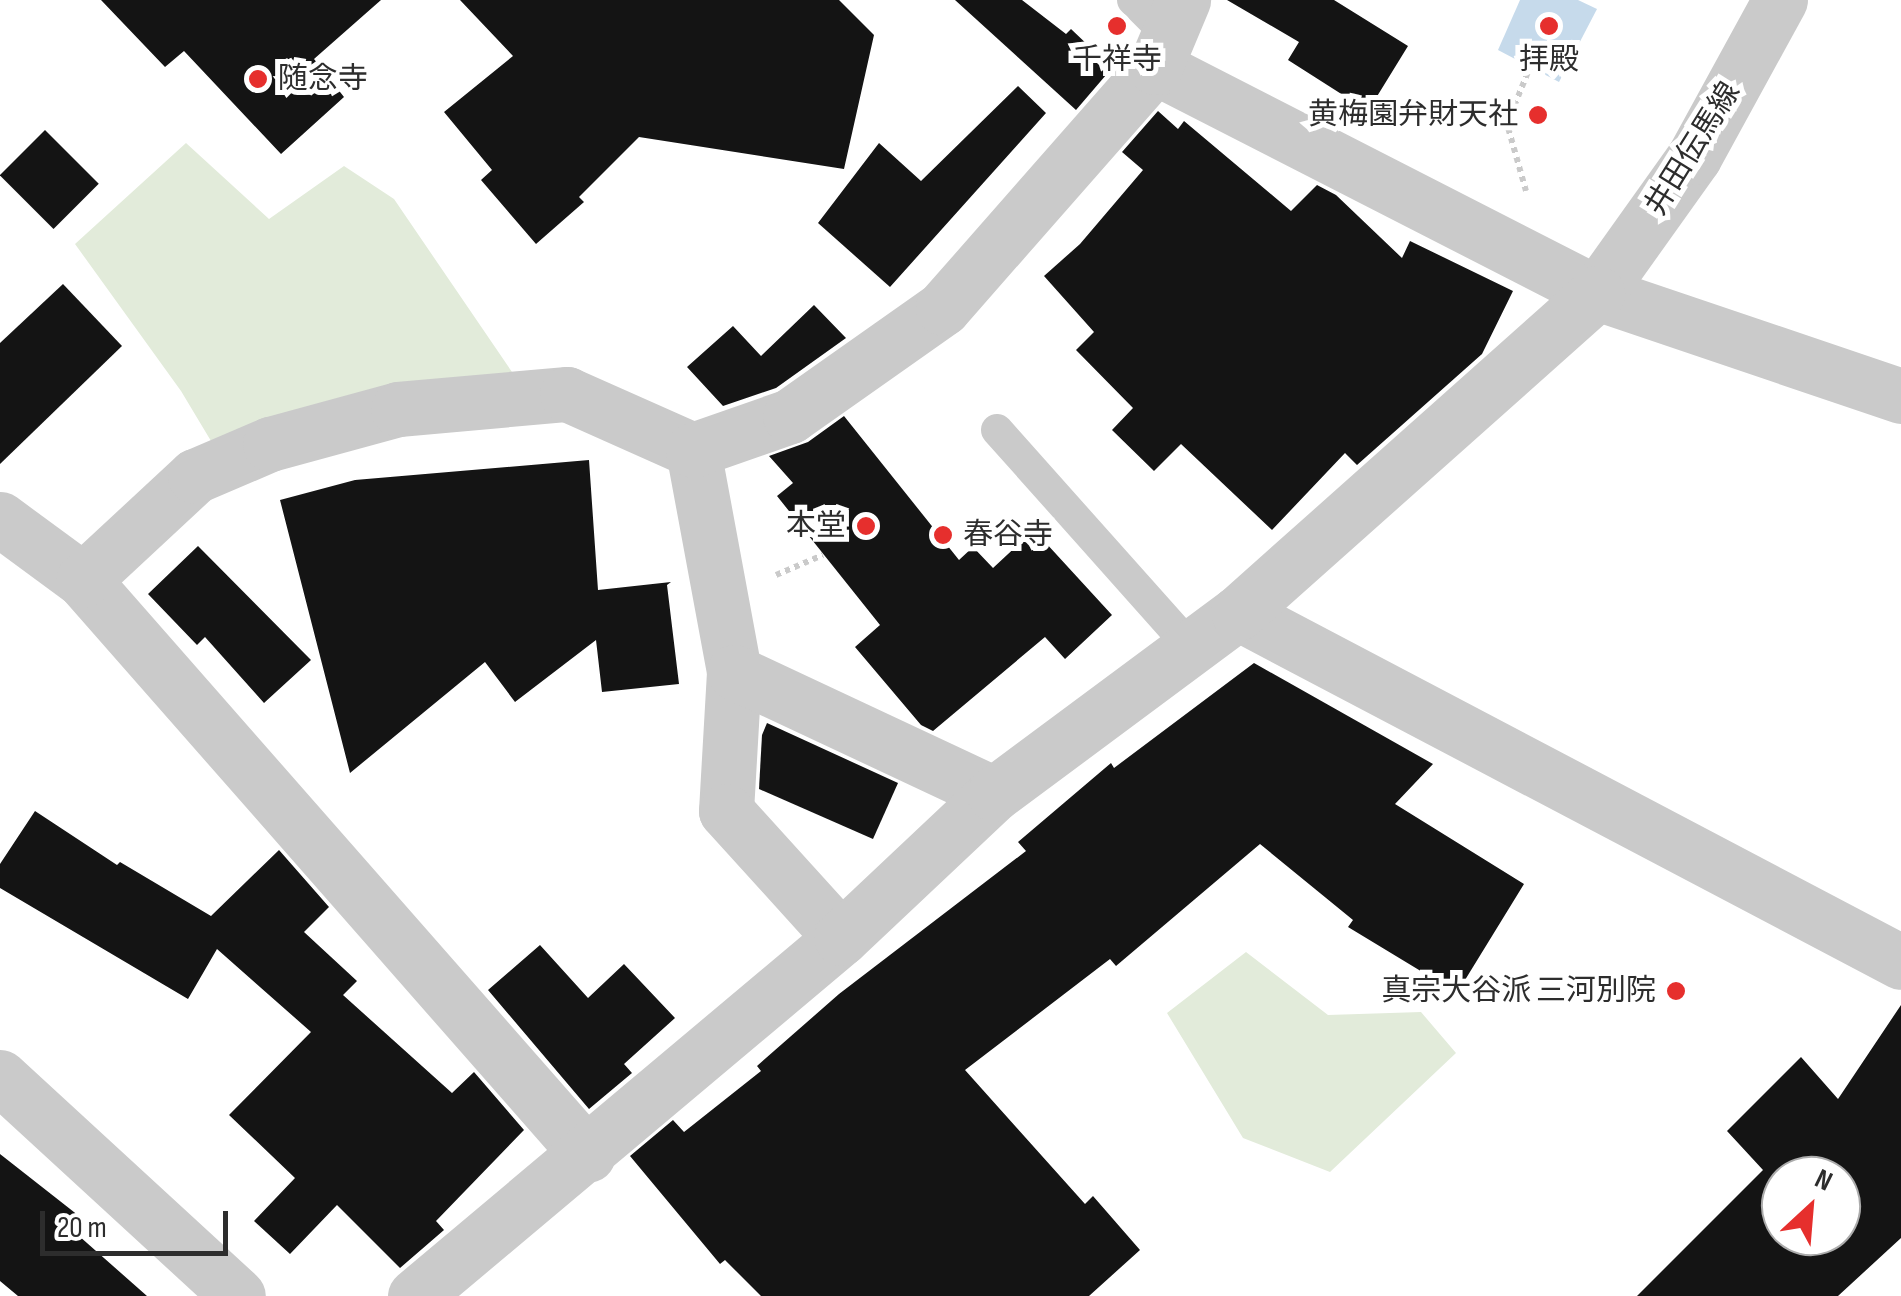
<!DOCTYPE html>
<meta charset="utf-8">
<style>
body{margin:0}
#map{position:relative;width:1901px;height:1296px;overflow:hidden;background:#fff;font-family:"Sofia Sans Condensed","Noto Sans JP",sans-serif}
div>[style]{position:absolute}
.green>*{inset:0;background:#e2ebda}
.water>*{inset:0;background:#c6daeb}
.building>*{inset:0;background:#141414;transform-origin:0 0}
.path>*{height:6px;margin-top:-3px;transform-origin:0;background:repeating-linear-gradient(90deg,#cacaca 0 5px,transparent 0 10px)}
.service>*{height:32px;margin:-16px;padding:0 16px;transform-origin:16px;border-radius:16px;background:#cacaca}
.minor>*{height:55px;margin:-27.5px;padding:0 27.5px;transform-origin:27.5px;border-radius:27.5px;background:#cacaca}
.tertiary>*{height:55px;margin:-27.5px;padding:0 27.5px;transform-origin:27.5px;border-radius:27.5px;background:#cacaca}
.dots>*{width:28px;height:28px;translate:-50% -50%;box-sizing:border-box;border:5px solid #fff;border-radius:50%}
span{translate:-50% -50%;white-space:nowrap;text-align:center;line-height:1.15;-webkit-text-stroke:10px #fff;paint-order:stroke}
.poi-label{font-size:30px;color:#2d2d2d}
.left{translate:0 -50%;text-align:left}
.right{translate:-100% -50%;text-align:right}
.street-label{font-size:30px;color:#2d2d2d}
.north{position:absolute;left:1761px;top:1156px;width:100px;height:100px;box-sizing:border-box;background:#fff;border:2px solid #ababab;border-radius:50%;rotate:26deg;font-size:28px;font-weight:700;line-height:40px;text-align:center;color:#2d2d2d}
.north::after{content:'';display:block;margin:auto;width:35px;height:45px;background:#e62f2d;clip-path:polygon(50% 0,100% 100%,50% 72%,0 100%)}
.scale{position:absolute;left:40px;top:1211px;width:188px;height:45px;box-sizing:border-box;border:5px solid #2d2d2d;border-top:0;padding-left:12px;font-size:30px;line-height:35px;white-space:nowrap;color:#2d2d2d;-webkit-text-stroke:8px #fff;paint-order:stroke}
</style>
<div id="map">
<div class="green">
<div style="clip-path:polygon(186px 143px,269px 219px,344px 166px,394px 199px,512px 372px,211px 441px,181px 391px,75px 244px)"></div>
<div style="clip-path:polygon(1246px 952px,1328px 1015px,1421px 1012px,1456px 1053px,1330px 1172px,1243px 1138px,1167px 1013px)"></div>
</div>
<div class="water">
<div style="clip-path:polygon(1520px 0,1578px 0,1597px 9px,1559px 82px,1498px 50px)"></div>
</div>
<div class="building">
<div style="clip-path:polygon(101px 0,381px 0,314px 59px,344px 97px,281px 154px,184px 51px,165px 67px)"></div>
<div style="clip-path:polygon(460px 0,839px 0,874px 35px,844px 169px,639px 137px,579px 197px,584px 202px,536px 244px,481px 180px,492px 170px,444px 112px,513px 56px)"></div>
<div style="clip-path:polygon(955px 0,1022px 0,1066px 34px,1071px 29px,1112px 68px,1076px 110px)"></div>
<div style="clip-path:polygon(1227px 0,1334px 0,1408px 46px,1368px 111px,1288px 60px,1299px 42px)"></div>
<div style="clip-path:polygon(1018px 86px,1046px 113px,890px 287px,818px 223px,879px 143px,921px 181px)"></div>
<div style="clip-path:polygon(1158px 111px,1178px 129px,1184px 121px,1291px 211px,1317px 185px,1336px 195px,1402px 258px,1410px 241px,1513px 291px,1482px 354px,1357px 465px,1345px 453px,1272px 530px,1181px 444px,1154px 471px,1112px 430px,1133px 408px,1076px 350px,1094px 332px,1044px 276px,1080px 244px,1143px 170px,1122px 152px)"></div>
<div style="left:45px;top:130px;width:76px;height:64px;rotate:45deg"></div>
<div style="clip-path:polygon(63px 284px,122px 346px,0 464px,0 343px)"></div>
<div style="clip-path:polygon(814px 305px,846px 338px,776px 388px,723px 406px,687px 367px,733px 326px,761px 356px)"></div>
<div style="clip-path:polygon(844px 416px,959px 560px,973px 547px,993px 568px,1034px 530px,1112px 615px,1065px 659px,1045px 637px,933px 731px,921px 725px,855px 647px,880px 625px,777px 496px,793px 483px,769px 456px,808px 442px)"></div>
<div style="clip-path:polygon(589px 460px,598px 590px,671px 582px,667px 585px,679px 684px,602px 692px,596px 640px,515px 702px,485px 662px,350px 773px,280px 500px,355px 480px)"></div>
<div style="clip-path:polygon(198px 546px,311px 660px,264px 703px,205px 637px,197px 645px,148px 594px)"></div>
<div style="clip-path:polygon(1254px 663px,1433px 764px,1395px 804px,1524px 884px,1457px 993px,1348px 927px,1353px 920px,1260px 844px,1116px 966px,1110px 959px,965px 1070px,1085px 1204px,1093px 1196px,1140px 1250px,1089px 1296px,761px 1296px,725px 1260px,720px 1264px,630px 1156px,673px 1120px,684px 1132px,761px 1071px,757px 1066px,839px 994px,1026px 851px,1018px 842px,1111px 763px,1114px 768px)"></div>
<div style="clip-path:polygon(767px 723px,898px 783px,873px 839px,759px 789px,762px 735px)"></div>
<div style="clip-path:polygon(35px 811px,117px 865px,120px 862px,211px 916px,279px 850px,329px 907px,304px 932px,357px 981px,343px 995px,452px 1093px,474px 1072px,524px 1130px,436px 1221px,444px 1230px,400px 1268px,337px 1205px,290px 1254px,254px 1221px,295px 1178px,229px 1115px,311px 1032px,217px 949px,188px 999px,0 888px,0 864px)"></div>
<div style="clip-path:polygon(540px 945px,588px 998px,624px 964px,675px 1018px,624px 1064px,632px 1073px,589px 1109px,488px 990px)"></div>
<div style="clip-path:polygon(evenodd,1901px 1005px,1901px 1238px,1838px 1296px,1637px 1296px,1763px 1170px,1727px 1131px,1801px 1057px,1838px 1099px,1901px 1005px,1781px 1176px,1841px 1176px,1841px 1236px,1781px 1236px,1781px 1176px)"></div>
<div style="clip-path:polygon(0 1154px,79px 1216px,70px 1228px,147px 1296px,18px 1296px,0 1281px)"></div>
</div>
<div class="path">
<div style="left:1526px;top:191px;width:70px;rotate:-105.8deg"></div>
<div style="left:1507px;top:124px;width:88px;rotate:-68.1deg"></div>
<div style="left:776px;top:575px;width:51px;rotate:-23.1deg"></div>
</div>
<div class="service">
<div style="left:1133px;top:0;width:49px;rotate:45deg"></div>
<div style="left:997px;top:430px;width:292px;rotate:48.3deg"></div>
</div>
<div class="minor">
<div style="left:1155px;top:67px;width:496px;rotate:27.1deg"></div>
<div style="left:1597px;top:293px;width:321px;rotate:18.7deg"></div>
<div style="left:1597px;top:293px;width:167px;rotate:-54.5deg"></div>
<div style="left:1694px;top:157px;width:179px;rotate:-61.3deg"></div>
<div style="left:693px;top:450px;width:226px;rotate:79.5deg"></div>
<div style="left:734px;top:672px;width:139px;rotate:93.3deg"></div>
<div style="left:726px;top:811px;width:171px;rotate:47.8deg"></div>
<div style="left:0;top:519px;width:103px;rotate:36.3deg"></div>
<div style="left:83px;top:580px;width:765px;rotate:48.71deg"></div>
<div style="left:83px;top:580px;width:153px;rotate:-42.9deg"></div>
<div style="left:195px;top:476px;width:82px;rotate:-23.1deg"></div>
<div style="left:270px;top:444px;width:133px;rotate:-15.3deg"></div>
<div style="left:398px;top:409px;width:170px;rotate:-5.1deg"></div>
<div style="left:567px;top:394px;width:138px;rotate:24deg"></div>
<div style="left:693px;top:450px;width:103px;rotate:-19.3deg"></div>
<div style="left:790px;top:416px;width:187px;rotate:-35.2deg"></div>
<div style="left:943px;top:308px;width:321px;rotate:-48.7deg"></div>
<div style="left:1155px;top:67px;width:73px;rotate:-67.3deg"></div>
<div style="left:1238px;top:613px;width:749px;rotate:27.76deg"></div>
<div style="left:734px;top:672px;width:287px;rotate:25.1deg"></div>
<div style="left:0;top:1077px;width:323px;rotate:42.6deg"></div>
</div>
<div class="tertiary">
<div style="left:415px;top:1296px;width:556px;rotate:-40.04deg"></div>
<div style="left:841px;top:938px;width:210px;rotate:-43.3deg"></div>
<div style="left:994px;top:794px;width:304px;rotate:-36.6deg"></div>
<div style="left:1238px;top:613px;width:481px;rotate:-41.7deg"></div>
</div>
<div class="dots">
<div style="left:1117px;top:26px;background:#e62f2d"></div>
<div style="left:1549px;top:26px;background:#e62f2d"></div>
<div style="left:258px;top:79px;background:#e62f2d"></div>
<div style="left:1538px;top:115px;background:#e62f2d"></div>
<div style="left:866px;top:526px;background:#e62f2d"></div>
<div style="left:943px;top:535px;background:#e62f2d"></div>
<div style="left:1676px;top:991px;background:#e62f2d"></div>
</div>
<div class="poi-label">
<span style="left:1117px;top:60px">千祥寺</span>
<span style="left:1549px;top:60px">拝殿</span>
<span class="left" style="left:278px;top:79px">随念寺</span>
<span class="right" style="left:1518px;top:115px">黄梅園弁財天社</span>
<span class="right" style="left:846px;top:526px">本堂</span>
<span class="left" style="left:963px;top:535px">春谷寺</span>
<span class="right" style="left:1656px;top:991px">真宗大谷派 三河別院</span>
</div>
<div class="street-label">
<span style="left:1693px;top:149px;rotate:-58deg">井田伝馬線</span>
</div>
<div class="north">N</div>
<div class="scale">20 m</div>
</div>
